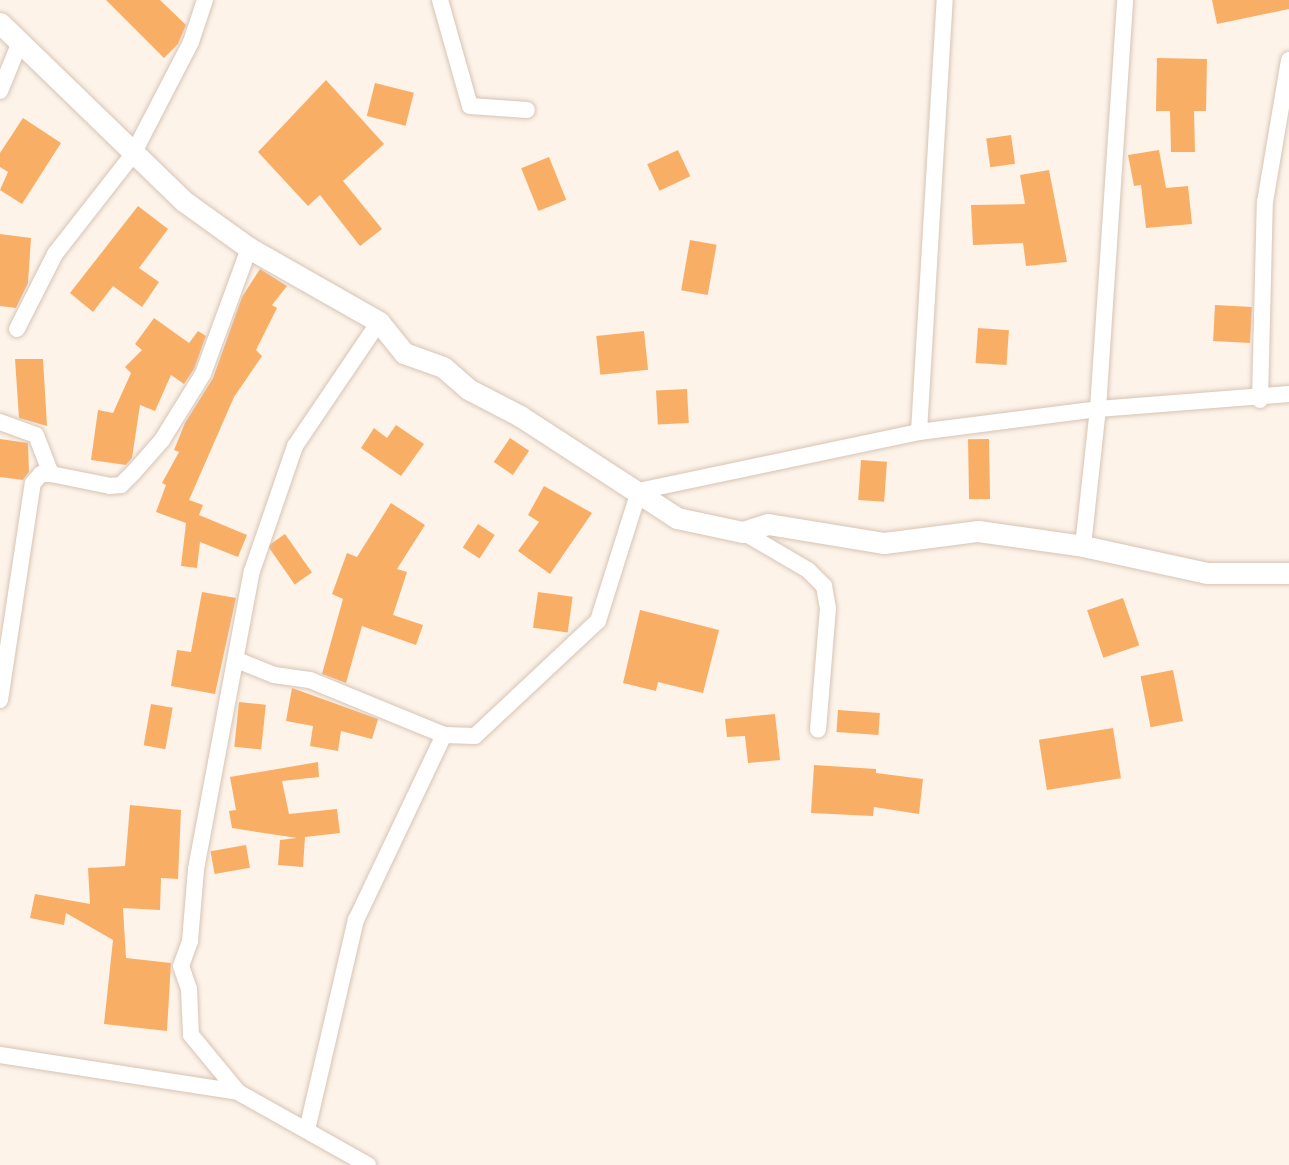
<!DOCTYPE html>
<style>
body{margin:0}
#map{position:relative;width:1289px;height:1165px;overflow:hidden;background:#fdf3e9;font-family:"PT Sans Narrow",sans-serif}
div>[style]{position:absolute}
.building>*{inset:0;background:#f9ae66;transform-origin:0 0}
.roads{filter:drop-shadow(0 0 2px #d6c4b5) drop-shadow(0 0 2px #d6c4b5)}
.minor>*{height:16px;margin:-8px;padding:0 8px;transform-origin:8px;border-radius:8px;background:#fff}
.tertiary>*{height:21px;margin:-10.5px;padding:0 10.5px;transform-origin:10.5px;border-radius:10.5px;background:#fff}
span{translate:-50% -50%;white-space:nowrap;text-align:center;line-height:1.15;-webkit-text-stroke:5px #fff;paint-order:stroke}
</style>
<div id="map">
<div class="building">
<div style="clip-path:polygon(106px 0,160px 0,186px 25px,178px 44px,164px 58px)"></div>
<div style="clip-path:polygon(1212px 0,1289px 0,1289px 9px,1217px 24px)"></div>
<div style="clip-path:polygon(1157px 58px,1207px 59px,1206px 111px,1194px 111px,1195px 152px,1171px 152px,1170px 111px,1156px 111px)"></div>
<div style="clip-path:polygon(326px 80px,384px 144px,343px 181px,382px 229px,360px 246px,320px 195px,308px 206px,258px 152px)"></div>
<div style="left:375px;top:83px;width:40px;height:34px;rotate:14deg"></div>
<div style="clip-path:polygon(23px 118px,61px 143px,22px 204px,0 190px,8px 172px,0 167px,0 153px)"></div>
<div style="left:1011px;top:135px;width:29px;height:25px;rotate:82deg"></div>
<div style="left:678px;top:150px;width:29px;height:34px;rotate:65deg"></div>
<div style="clip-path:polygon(1159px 150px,1166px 188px,1188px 186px,1192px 224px,1146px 228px,1141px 185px,1134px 186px,1128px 155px)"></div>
<div style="left:549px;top:157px;width:46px;height:30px;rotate:68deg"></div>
<div style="clip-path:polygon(1049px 170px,1067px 262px,1026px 266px,1023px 243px,973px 245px,971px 205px,1025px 204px,1020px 175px)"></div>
<div style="clip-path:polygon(138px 206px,168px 229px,139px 268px,159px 282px,142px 307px,113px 286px,93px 312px,70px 293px)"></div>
<div style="clip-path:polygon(0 234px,31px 238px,28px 283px,16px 308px,0 306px)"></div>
<div style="left:690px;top:240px;width:27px;height:51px;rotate:10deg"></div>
<div style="clip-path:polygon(260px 269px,287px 286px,272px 305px,277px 308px,256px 350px,262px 356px,234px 397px,189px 500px,203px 505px,199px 515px,247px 535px,238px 557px,200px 542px,197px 568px,181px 566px,186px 523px,156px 512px,166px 485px,162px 483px,179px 452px,174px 450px,185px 423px,213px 378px,242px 297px)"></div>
<div style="left:1215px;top:305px;width:37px;height:36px;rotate:3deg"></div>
<div style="clip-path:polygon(154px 318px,189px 343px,198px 331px,206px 336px,194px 369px,184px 384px,171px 375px,155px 411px,140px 405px,132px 458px,126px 465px,91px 460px,98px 410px,113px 413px,131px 373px,125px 367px,142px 350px,135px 344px)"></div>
<div style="left:978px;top:328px;width:31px;height:35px;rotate:4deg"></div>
<div style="left:644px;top:331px;width:39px;height:48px;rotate:84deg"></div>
<div style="clip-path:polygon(15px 359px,43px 359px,47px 426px,19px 418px)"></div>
<div style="left:687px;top:389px;width:34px;height:31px;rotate:87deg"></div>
<div style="clip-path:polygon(396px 425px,424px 444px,401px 476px,361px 448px,374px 428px,387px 438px)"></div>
<div style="left:510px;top:438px;width:23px;height:29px;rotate:34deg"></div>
<div style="clip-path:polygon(0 439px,28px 443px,29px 472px,23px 480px,0 477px)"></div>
<div style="left:989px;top:439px;width:60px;height:21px;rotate:89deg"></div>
<div style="left:861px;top:460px;width:26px;height:40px;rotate:4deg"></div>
<div style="clip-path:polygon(544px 486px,592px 513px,550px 574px,518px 551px,539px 522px,528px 515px)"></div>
<div style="clip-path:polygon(391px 503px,425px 525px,397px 569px,407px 572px,393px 615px,423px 625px,416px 645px,362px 626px,346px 683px,322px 674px,343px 599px,332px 594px,347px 553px,357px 557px)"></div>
<div style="left:478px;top:524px;width:20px;height:28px;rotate:33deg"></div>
<div style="left:285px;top:534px;width:47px;height:21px;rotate:55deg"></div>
<div style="clip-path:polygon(202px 592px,236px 598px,215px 694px,171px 686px,177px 650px,191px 652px)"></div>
<div style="left:538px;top:592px;width:35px;height:36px;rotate:8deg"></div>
<div style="left:1123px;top:598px;width:50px;height:38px;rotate:71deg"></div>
<div style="clip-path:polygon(640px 610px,719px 630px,703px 693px,658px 682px,656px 691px,623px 683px)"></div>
<div style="left:1173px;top:670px;width:52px;height:33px;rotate:79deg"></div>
<div style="clip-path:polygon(292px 688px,378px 719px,372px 739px,341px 731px,338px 751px,310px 746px,313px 726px,286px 721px)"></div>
<div style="left:239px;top:702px;width:27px;height:45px;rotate:6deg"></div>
<div style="left:151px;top:704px;width:22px;height:42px;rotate:10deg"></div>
<div style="left:838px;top:710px;width:42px;height:22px;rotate:4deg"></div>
<div style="clip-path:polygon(775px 714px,780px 760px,748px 763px,745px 736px,727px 737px,725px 719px)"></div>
<div style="left:1113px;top:728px;width:51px;height:75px;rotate:81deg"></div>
<div style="clip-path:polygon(318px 762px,319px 777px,282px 781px,289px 814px,337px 809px,340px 833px,305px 837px,303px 867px,278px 865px,280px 840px,297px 838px,232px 828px,229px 811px,236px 810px,230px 777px)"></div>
<div style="clip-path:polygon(814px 765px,876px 769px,876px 773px,923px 779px,919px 814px,874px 807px,873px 816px,811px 813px)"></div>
<div style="clip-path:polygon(130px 805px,181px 810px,178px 879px,161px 878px,160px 910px,123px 908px,126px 958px,171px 963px,167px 1031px,104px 1024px,113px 940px,66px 913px,64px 925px,30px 918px,35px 894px,90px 904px,88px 868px,125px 866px)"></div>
<div style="left:246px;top:845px;width:23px;height:36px;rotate:80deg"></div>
</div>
<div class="roads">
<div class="minor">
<div style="left:440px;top:0;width:110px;rotate:74.2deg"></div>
<div style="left:470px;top:106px;width:57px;rotate:4deg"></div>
<div style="left:0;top:91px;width:53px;rotate:-67.8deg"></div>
<div style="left:17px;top:329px;width:84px;rotate:-63.1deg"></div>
<div style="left:55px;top:254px;width:127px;rotate:-52deg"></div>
<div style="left:133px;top:154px;width:126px;rotate:-62.6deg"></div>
<div style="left:191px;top:42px;width:44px;rotate:-71.6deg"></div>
<div style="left:1260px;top:400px;width:198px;rotate:-88.6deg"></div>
<div style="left:1265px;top:202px;width:144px;rotate:-80.4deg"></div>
<div style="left:0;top:422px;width:38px;rotate:20deg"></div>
<div style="left:36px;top:435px;width:42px;rotate:69deg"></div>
<div style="left:919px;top:432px;width:433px;rotate:-86.6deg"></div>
<div style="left:743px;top:532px;width:75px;rotate:30.3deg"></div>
<div style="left:808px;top:570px;width:23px;rotate:45deg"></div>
<div style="left:824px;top:586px;width:22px;rotate:80deg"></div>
<div style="left:828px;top:608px;width:122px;rotate:94.7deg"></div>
<div style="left:1083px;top:546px;width:138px;rotate:-83.8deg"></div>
<div style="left:1098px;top:409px;width:410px;rotate:-86.2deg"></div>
<div style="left:237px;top:660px;width:40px;rotate:22deg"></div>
<div style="left:274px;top:675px;width:36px;rotate:8deg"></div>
<div style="left:310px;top:680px;width:145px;rotate:22.3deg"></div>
<div style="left:444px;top:735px;width:31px;rotate:2deg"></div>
<div style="left:475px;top:736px;width:168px;rotate:-43.1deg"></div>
<div style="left:598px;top:621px;width:136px;rotate:-72.5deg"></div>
<div style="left:639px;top:491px;width:286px;rotate:-11.9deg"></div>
<div style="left:919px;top:432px;width:180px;rotate:-7.3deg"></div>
<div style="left:1098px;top:409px;width:192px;rotate:-4.5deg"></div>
<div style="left:0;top:700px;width:219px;rotate:-81.4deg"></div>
<div style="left:33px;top:483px;width:12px;rotate:-48deg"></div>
<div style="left:41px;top:474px;width:10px"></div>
<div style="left:51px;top:474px;width:60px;rotate:11.5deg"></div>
<div style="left:110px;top:486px;width:11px;rotate:-5deg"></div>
<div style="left:121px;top:485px;width:18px;rotate:-45deg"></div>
<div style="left:134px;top:472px;width:43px;rotate:-48.8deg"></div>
<div style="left:162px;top:440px;width:78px;rotate:-58.2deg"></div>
<div style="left:203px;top:374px;width:134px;rotate:-69.9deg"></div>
<div style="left:0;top:1055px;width:241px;rotate:8.8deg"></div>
<div style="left:307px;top:1130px;width:216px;rotate:-76.9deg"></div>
<div style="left:356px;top:920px;width:205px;rotate:-64.6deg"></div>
<div style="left:368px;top:1165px;width:149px;rotate:-150.7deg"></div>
<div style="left:238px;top:1092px;width:74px;rotate:-129.5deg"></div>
<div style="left:191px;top:1035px;width:46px;rotate:-92.5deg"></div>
<div style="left:189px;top:989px;width:24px;rotate:-109deg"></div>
<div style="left:181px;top:966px;width:27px;rotate:-70deg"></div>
<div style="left:190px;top:941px;width:72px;rotate:-85.2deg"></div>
<div style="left:196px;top:869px;width:303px;rotate:-79.4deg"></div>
<div style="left:252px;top:571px;width:132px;rotate:-71deg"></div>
<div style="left:295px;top:446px;width:150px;rotate:-55.9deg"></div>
</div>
<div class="tertiary">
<div style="left:0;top:23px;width:257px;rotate:44.1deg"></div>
<div style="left:185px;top:202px;width:79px;rotate:35.7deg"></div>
<div style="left:249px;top:248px;width:150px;rotate:29.6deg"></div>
<div style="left:379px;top:322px;width:40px;rotate:51deg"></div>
<div style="left:404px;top:353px;width:41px;rotate:19.7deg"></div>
<div style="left:443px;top:367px;width:33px;rotate:41deg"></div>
<div style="left:468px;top:389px;width:59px;rotate:27.4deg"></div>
<div style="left:520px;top:416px;width:187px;rotate:33deg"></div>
<div style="left:677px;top:518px;width:67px;rotate:12deg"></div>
<div style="left:743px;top:532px;width:26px;rotate:-18deg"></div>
<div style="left:768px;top:524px;width:118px;rotate:9.3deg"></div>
<div style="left:884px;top:543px;width:95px;rotate:-7.3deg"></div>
<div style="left:978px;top:531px;width:106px;rotate:8.1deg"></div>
<div style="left:1083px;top:546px;width:127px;rotate:12.3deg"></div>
<div style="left:1207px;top:573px;width:82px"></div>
</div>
</div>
</div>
